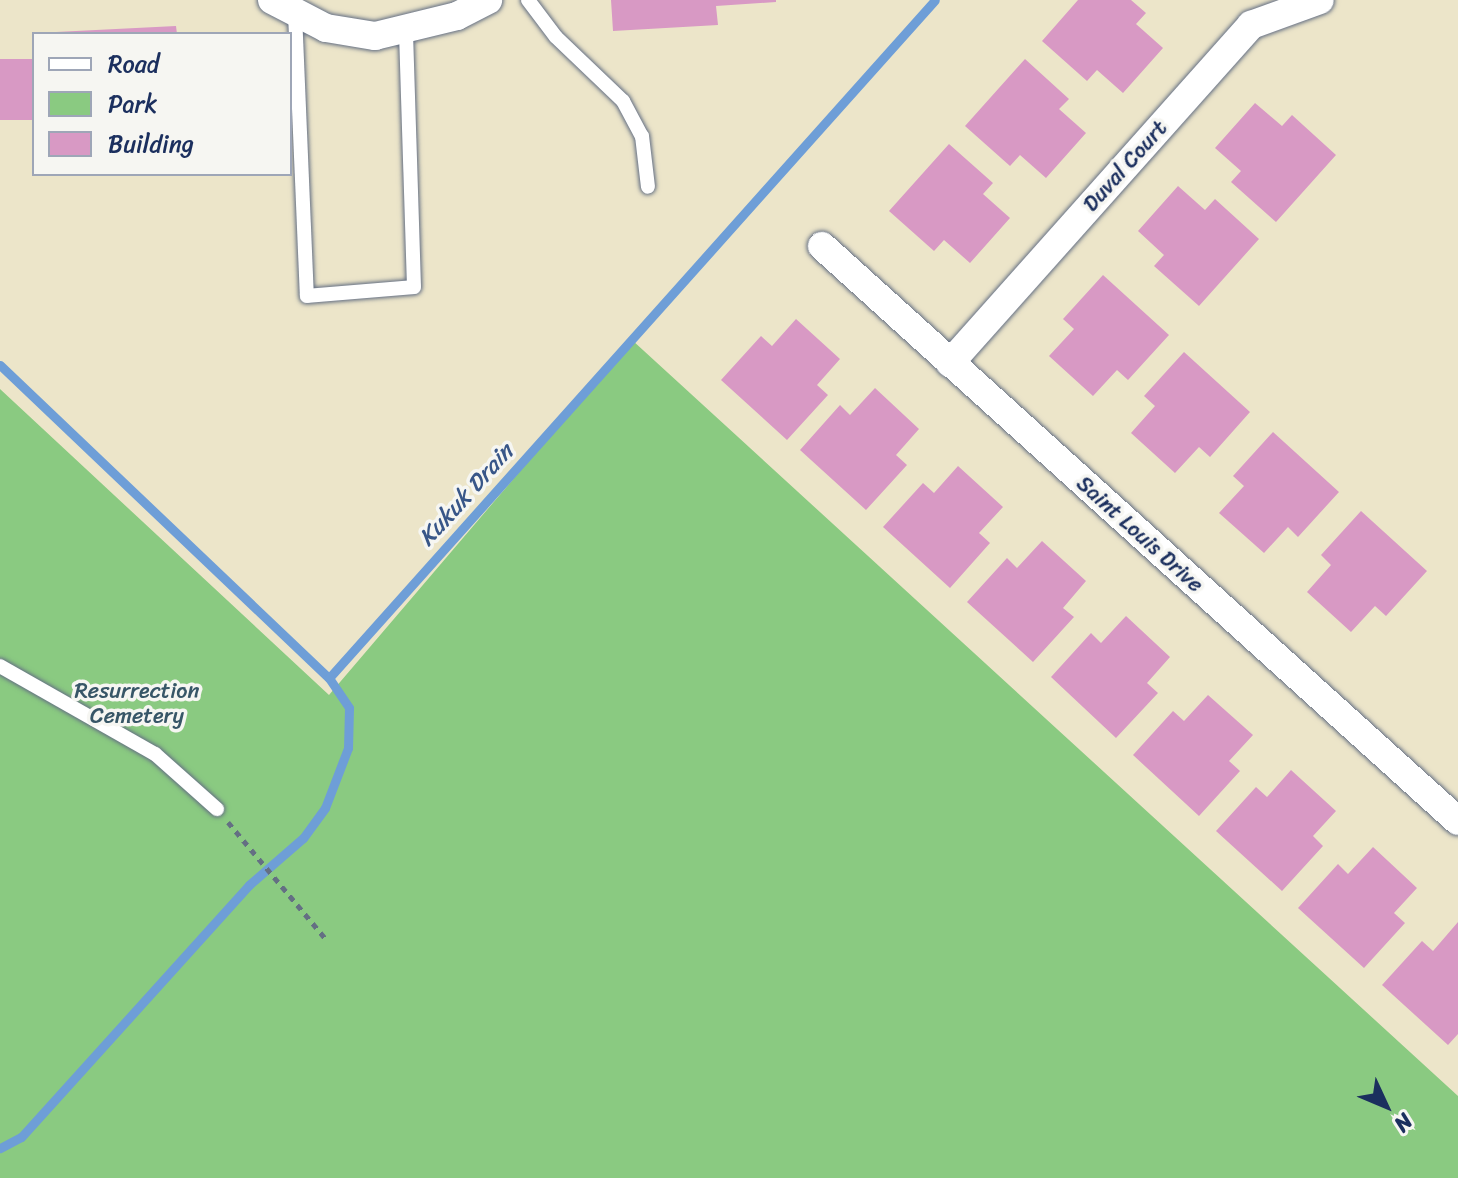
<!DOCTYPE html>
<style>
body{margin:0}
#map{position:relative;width:1458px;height:1178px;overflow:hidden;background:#ece5c9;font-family:Sriracha,sans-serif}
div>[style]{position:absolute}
.green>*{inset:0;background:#8aca81}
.stream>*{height:9px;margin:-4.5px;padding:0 4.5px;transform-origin:4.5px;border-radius:4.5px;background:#6e9ed7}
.building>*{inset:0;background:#d899c4;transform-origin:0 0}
.path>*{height:5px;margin-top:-2.5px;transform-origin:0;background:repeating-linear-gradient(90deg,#646f83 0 6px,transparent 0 12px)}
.roads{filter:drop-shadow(0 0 2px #646f83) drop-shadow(0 0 2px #646f83)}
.lane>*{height:14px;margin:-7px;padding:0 7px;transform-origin:7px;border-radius:7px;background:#fff}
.street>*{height:28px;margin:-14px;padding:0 14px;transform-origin:14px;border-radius:14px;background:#fff}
span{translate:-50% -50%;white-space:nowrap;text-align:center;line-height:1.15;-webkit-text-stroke:7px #f6f6f2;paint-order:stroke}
.street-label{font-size:22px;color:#1b2f5e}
.park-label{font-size:22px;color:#375667}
.water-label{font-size:24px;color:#385688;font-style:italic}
.legend{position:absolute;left:32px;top:32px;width:260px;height:144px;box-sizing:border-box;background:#f6f6f2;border:2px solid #9ea6b7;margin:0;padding:10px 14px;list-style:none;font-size:24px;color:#1b2f5e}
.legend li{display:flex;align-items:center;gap:16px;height:40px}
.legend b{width:40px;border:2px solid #9ea6b7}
.north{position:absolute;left:1346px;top:1066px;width:80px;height:80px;-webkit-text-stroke:6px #f6f6f2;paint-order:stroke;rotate:134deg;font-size:22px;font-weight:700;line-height:32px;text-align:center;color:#1b2f5e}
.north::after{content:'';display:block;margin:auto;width:28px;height:36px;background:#1b2f5e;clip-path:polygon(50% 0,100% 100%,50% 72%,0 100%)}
</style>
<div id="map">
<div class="green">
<div style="clip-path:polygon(632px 340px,1458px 1096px,1458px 1178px,0 1178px,0 389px,329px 695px)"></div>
</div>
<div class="stream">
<div style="left:0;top:365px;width:454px;rotate:43.6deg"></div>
<div style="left:329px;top:678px;width:36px;rotate:56deg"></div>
<div style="left:349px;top:708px;width:40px;rotate:91.4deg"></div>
<div style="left:348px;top:748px;width:64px;rotate:111deg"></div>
<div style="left:325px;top:808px;width:37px;rotate:126deg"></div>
<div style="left:303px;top:838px;width:72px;rotate:139deg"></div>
<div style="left:249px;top:885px;width:340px;rotate:132.1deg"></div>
<div style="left:21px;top:1137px;width:24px;rotate:152deg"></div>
<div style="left:329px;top:678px;width:909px;rotate:-48.21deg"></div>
</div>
<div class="building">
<div style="clip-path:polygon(611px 0,776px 0,776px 2px,716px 6px,718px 25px,613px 31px)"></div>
<div style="clip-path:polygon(1078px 0,1131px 0,1146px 13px,1136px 24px,1163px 48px,1123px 93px,1097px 70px,1087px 81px,1042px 41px)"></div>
<div style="clip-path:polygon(176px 26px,177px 34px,56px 34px,56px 32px)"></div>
<div style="left:34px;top:59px;width:61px;height:34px;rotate:90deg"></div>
<div style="clip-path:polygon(1025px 59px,1069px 99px,1059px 109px,1086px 133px,1046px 178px,1020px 155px,1010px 166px,965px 126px)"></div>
<div style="clip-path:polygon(1255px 103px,1282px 126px,1292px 115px,1336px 155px,1276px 222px,1231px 182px,1241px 171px,1215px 148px)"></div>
<div style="clip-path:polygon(949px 144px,993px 183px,983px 194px,1010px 218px,970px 263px,944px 240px,934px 251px,889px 211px)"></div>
<div style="clip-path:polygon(1178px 186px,1205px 210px,1215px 199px,1259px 239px,1199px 306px,1154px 266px,1164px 255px,1138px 231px)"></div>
<div style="clip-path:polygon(1103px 275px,1169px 335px,1128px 380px,1117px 370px,1093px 396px,1049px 356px,1074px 329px,1063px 319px)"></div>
<div style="clip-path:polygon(796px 319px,840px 359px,817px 385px,828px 395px,787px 440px,721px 380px,761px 336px,772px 346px)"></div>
<div style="clip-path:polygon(1184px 352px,1250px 412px,1210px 457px,1199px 447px,1175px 473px,1131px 433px,1155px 406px,1144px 396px)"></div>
<div style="clip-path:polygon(875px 388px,919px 429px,896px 455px,907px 465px,866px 510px,800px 450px,840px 405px,850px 415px)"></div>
<div style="clip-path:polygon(1273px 432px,1339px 492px,1298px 537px,1288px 527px,1264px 553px,1219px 513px,1244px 486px,1233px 476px)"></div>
<div style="clip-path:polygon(958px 466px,1003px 507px,979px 533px,990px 543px,950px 588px,883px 527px,923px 483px,934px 493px)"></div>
<div style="clip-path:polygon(1361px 511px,1427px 571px,1386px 616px,1375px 606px,1351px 632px,1307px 592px,1331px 565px,1321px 555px)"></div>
<div style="clip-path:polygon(1042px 541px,1086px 581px,1063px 608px,1074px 617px,1033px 662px,967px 602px,1007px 558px,1017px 568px)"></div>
<div style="clip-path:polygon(1126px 616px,1170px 657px,1147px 683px,1158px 693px,1116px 738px,1051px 677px,1091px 633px,1101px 643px)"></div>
<div style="clip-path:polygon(1208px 695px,1253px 735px,1229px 761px,1240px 771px,1199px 816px,1133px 755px,1173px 711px,1184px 721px)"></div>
<div style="clip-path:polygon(1291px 770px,1336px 811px,1313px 836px,1323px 846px,1282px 891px,1216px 831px,1256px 787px,1267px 797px)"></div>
<div style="clip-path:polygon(1373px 847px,1417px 888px,1394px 913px,1405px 923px,1364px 968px,1298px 908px,1338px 864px,1348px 874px)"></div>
<div style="clip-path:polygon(1458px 922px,1458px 1034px,1448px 1045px,1382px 985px,1422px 941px,1433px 951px)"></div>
</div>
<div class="path">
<div style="left:228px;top:822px;width:153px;rotate:50.1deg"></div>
</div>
<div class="roads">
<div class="lane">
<div style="left:528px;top:0;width:46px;rotate:52.9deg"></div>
<div style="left:556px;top:37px;width:93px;rotate:43.7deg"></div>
<div style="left:623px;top:101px;width:40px;rotate:62deg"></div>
<div style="left:642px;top:136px;width:51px;rotate:83.3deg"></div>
<div style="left:295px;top:13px;width:283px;rotate:87.6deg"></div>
<div style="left:307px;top:296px;width:107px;rotate:-4.8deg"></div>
<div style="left:414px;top:287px;width:255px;rotate:-91.8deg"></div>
<div style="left:0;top:666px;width:178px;rotate:29.6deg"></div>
<div style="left:155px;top:754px;width:83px;rotate:41.6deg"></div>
</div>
<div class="street">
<div style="left:272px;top:0;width:61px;rotate:27.4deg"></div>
<div style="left:326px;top:28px;width:50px;rotate:9.3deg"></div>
<div style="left:375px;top:36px;width:84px;rotate:-13.7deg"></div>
<div style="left:457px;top:16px;width:35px;rotate:-27deg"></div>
<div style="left:822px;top:246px;width:857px;rotate:42.12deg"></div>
<div style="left:950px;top:363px;width:453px;rotate:-48.3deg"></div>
<div style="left:1251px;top:25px;width:73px;rotate:-19.9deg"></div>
</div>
</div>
<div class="street-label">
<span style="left:1125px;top:166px;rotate:-48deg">Duval Court</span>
<span style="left:1140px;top:534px;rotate:42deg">Saint Louis Drive</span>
</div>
<div class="park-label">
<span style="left:137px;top:703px">Resurrection<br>Cemetery</span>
</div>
<div class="water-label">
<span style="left:466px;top:495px;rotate:-48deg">Kukuk Drain</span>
</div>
<ul class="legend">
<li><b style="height:10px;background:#fff"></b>Road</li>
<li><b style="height:22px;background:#8aca81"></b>Park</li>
<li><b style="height:22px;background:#d899c4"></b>Building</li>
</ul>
<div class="north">N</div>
</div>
